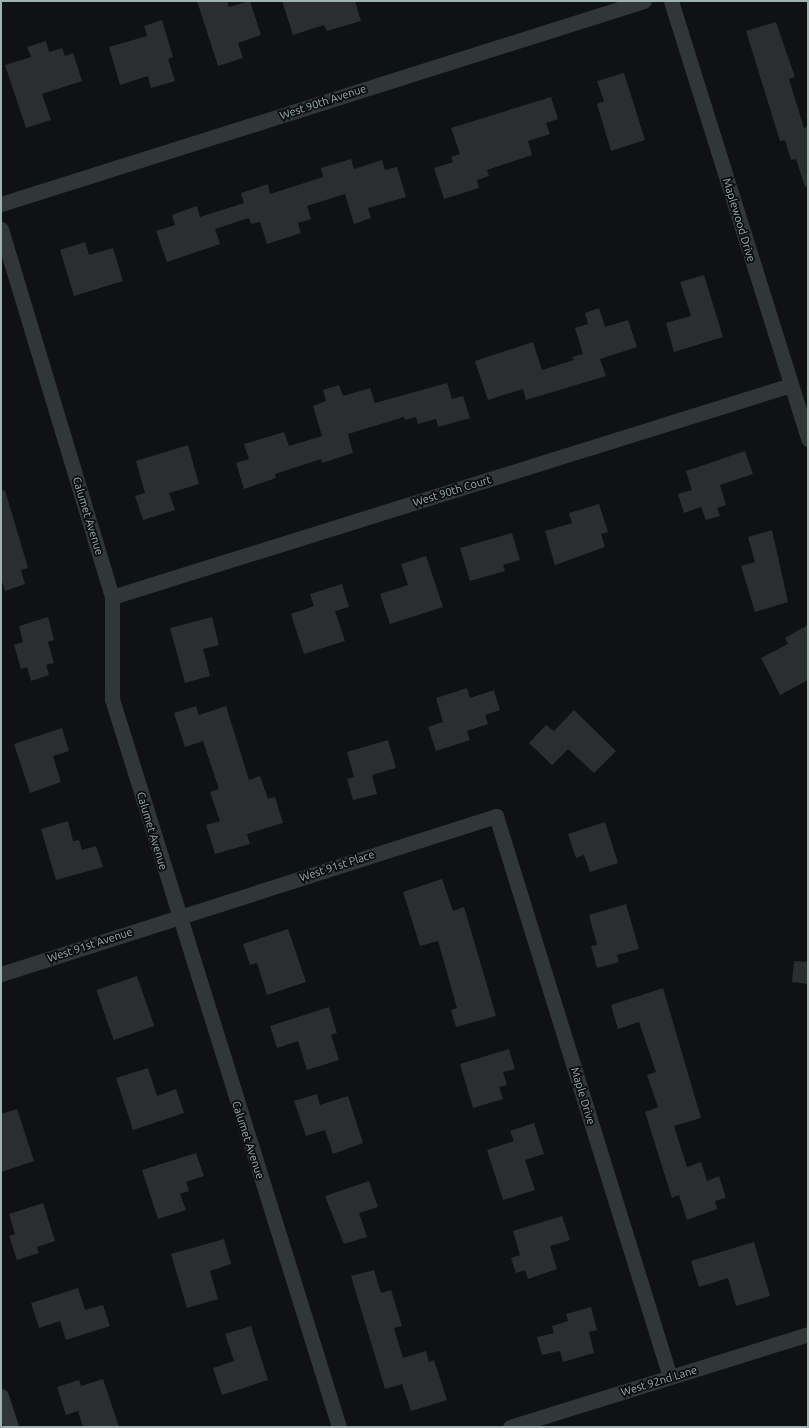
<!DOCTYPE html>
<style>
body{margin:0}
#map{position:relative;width:809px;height:1428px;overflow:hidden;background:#101112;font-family:Ubuntu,sans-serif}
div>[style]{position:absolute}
.building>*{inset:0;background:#2a2e2e;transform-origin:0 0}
.street>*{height:15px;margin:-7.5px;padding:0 7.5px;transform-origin:7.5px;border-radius:7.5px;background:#313637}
span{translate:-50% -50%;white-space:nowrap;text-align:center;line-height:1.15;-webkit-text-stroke:3.5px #0b0c0d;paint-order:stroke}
.street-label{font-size:11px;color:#a0b3b3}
.frame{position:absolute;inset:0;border:2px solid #a0b3b3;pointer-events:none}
</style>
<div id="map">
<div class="building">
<div style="clip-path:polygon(197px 1px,227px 1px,229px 7px,250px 1px,261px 35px,238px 43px,243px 58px,218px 66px)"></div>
<div style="clip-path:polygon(282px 1px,355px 1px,361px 21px,327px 31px,324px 25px,293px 35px)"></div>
<div style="clip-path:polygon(162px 20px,173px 57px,168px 59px,175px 81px,151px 88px,148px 76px,120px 85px,109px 47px,147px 36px,144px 26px)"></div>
<div style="clip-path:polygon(776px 22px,795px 77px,789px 79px,804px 128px,808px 126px,808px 186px,805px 187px,796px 159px,791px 160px,785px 140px,780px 141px,746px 31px)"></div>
<div style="clip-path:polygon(46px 41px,49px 52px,62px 48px,65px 56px,73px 53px,82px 81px,42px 94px,51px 120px,26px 128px,5px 65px,31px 57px,27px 47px)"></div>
<div style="clip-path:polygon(624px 73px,645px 140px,611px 151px,597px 104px,604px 101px,597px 81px)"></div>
<div style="clip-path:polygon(551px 97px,558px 119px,546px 123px,550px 134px,528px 141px,532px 155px,487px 170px,489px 176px,477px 180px,479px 188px,444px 199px,434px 168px,453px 162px,451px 157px,460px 154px,451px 128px)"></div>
<div style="clip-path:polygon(351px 159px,354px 169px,382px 160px,385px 170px,397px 167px,406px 197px,368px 208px,371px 218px,354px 224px,345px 194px,307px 206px,311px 219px,298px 223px,301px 233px,267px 244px,260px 222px,251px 224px,249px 218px,215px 229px,220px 244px,167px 262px,156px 231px,175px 225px,172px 215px,197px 206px,200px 217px,244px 203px,241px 193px,268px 184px,270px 194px,323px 177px,321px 168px)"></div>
<div style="clip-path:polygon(85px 242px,89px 255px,113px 248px,123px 281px,74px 296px,60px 250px)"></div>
<div style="clip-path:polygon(704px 275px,723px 337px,674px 352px,666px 323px,691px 316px,680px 282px)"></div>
<div style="clip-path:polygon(599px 308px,605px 327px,628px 320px,637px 347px,600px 359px,606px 376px,526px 400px,523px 389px,488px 400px,475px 361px,533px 342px,542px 370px,574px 360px,572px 357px,583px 354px,575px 328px,588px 324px,585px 313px)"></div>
<div style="clip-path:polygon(447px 383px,452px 399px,463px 396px,470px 418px,438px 427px,436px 419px,418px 424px,416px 417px,405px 420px,404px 417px,348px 434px,353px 453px,322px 463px,321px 459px,275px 474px,276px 478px,244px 489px,236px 463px,249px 459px,244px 444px,284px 432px,289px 446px,322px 436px,313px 406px,326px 401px,323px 390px,339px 385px,343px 396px,370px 388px,375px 403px)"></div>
<div style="clip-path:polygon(188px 445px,199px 484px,169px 493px,175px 510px,143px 520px,135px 496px,145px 493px,136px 461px)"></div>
<div style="clip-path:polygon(745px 451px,753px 474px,720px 485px,726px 505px,717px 508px,720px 516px,706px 520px,701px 507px,684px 513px,678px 494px,692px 490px,686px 471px)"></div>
<div style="clip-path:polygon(5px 490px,28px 568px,21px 570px,25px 584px,5px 591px,1px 578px,1px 491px)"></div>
<div style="clip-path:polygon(599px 504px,608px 532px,601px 534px,605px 547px,555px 565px,545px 531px,572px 523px,569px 513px)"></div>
<div style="clip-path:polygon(772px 530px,788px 602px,755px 612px,741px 566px,755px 562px,748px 537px)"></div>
<div style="clip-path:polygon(512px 533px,520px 560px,503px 565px,505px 571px,470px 581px,460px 548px)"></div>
<div style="clip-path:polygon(426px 556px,443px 607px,390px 624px,380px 594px,408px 585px,401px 564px)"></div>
<div style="clip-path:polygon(342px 584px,349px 607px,335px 611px,345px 641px,304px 654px,291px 614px,314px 606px,310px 594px)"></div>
<div style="clip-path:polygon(48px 617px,54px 640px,48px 642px,54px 663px,46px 665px,49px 675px,31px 681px,27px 667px,21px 669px,14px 645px,23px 642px,19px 626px)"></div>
<div style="clip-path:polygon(212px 617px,219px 645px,203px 649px,210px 676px,185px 683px,170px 628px)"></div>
<div style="clip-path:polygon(808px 625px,808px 680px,780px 695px,761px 658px,788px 644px,785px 638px)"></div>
<div style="clip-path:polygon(467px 688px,470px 698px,494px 690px,500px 710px,485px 715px,488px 724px,467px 731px,470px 740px,436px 751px,428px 727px,443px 722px,436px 698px)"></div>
<div style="clip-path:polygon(196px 706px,199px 715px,226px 706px,249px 780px,260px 776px,268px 799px,275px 797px,283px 823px,247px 834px,250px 844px,215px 854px,206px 825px,220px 821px,210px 792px,219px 789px,203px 741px,185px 747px,174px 713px)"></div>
<div style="clip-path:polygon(574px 710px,616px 751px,594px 773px,568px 749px,552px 765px,529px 743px,546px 725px,554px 731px)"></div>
<div style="clip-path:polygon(62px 728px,69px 751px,53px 756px,61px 782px,30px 793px,14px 744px)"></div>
<div style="clip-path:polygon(388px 740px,396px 768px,372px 775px,377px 794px,353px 800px,347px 779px,354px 777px,347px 752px)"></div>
<div style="clip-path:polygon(68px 821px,73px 841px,79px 840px,82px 850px,96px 846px,103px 867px,56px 880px,41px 829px)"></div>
<div style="clip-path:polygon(605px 822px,618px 863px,590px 872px,584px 855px,576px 858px,568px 834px)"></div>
<div style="clip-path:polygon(442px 879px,453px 911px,464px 907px,496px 1016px,456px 1027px,451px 1010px,457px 1008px,438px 941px,420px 946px,403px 892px)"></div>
<div style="clip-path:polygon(626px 904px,639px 949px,617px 955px,619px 962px,597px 968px,591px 946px,597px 945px,589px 915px)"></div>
<div style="clip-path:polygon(288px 929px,306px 982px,267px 995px,257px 963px,250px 965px,243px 944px)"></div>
<div style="clip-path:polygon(794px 961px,808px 962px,808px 984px,792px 982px)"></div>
<div style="left:137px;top:976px;width:53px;height:43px;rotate:71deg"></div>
<div style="clip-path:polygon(663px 988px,701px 1118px,674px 1126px,687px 1167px,701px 1162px,707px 1181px,719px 1176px,726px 1198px,715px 1201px,717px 1209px,687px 1220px,679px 1195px,672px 1198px,645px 1112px,658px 1107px,647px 1075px,656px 1072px,639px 1022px,618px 1029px,611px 1005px)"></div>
<div style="clip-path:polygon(329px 1007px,337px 1033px,331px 1035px,339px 1060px,307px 1070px,298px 1041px,277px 1048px,270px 1026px)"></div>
<div style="clip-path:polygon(509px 1049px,515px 1069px,503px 1072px,507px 1085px,499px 1087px,503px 1099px,473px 1108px,460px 1064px)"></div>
<div style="clip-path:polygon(148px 1068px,157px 1096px,176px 1089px,184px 1113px,133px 1130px,116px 1078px)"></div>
<div style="clip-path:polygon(317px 1094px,320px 1105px,348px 1096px,363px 1143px,333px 1154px,325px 1130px,306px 1136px,294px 1101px)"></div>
<div style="clip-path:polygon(17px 1109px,34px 1161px,1px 1172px,1px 1114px)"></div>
<div style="clip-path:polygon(534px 1123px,544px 1154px,525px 1160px,535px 1190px,503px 1200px,487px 1150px,514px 1141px,510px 1131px)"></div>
<div style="clip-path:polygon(196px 1153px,204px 1176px,186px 1182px,189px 1191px,180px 1194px,186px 1210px,158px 1219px,142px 1170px)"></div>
<div style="clip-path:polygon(369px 1181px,378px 1207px,359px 1213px,367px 1237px,344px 1244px,325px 1196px)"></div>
<div style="clip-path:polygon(43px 1203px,55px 1241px,37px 1247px,39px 1253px,17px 1260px,9px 1236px,15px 1234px,9px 1214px)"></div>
<div style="clip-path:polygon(562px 1216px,570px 1240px,550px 1246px,557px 1269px,528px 1279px,525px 1270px,516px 1273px,511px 1258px,520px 1255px,513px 1231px)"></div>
<div style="clip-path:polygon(224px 1239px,231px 1264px,210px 1271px,218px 1299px,187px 1308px,171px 1254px)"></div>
<div style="clip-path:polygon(754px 1242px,770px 1296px,736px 1306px,728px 1278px,699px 1287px,691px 1261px)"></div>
<div style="clip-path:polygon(374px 1270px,381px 1293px,391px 1290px,402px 1326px,394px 1328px,403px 1358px,426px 1351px,429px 1362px,434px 1360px,447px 1400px,411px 1411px,402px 1384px,385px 1389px,351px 1276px)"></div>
<div style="clip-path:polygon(78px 1288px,85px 1310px,103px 1305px,110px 1326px,66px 1340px,60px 1321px,39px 1328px,31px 1303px)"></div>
<div style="clip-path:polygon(591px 1307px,597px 1330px,589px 1332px,594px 1353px,563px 1362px,560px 1351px,542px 1355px,537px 1337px,554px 1333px,552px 1326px,568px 1321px,566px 1314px)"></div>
<div style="clip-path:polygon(251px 1326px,268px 1380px,222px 1395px,213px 1368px,234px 1361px,225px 1334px)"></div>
<div style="clip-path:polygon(103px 1379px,119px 1427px,83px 1427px,78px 1411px,66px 1415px,57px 1387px,79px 1380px,81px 1386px)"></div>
</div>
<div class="street">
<div style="left:671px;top:1px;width:459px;rotate:72.6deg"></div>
<div style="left:1px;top:204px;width:674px;rotate:-17.52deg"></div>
<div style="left:1px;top:229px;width:384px;rotate:73.2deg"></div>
<div style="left:112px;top:597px;width:102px;rotate:90deg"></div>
<div style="left:112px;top:699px;width:763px;rotate:72.68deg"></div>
<div style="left:112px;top:597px;width:711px;rotate:-17.34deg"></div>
<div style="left:1px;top:974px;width:520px;rotate:-17.7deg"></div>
<div style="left:496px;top:816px;width:587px;rotate:72.77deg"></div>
<div style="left:1px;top:1396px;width:33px;rotate:72deg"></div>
<div style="left:510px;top:1427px;width:312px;rotate:-17.3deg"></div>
</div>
<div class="street-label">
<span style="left:323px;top:102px;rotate:-18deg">West 90th Avenue</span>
<span style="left:739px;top:220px;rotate:73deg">Maplewood Drive</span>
<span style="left:452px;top:491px;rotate:-17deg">West 90th Court</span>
<span style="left:88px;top:516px;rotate:73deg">Calumet Avenue</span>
<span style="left:152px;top:831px;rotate:73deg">Calumet Avenue</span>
<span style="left:337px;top:866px;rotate:-18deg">West 91st Place</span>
<span style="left:90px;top:945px;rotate:-18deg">West 91st Avenue</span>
<span style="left:583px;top:1096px;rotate:73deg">Maple Drive</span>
<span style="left:248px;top:1140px;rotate:72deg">Calumet Avenue</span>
<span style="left:659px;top:1381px;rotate:-17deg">West 92nd Lane</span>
</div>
<div class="frame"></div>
</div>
